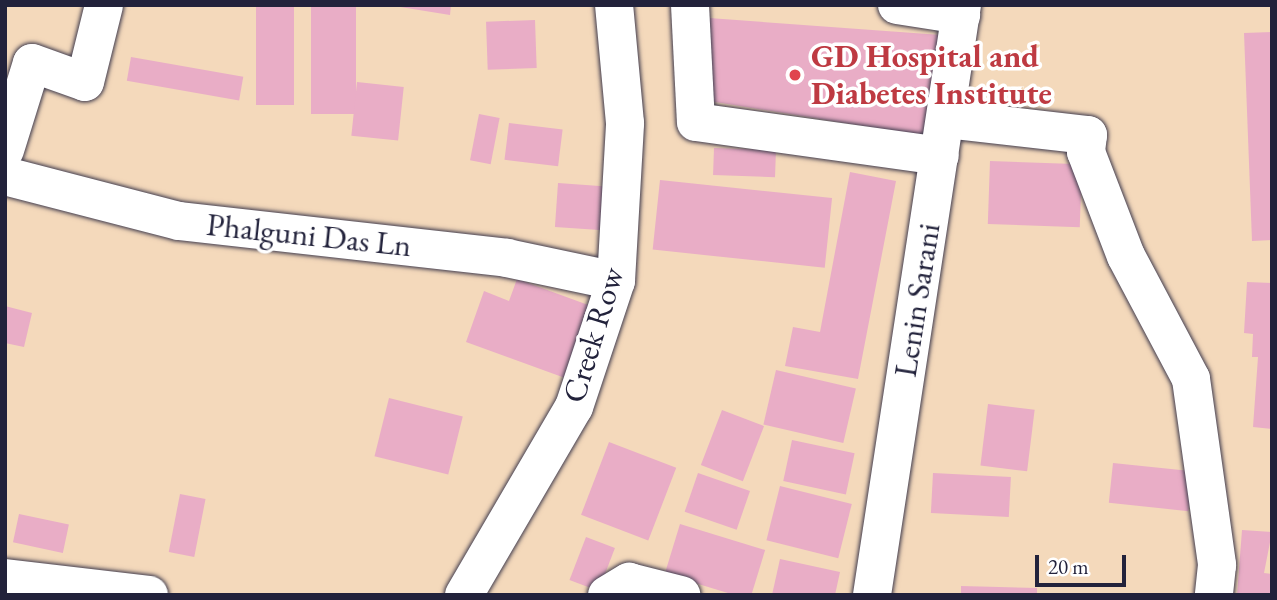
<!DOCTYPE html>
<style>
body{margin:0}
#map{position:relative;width:1277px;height:600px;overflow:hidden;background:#f4d9bb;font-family:"EB Garamond",serif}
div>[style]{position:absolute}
.building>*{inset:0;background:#e9adc6;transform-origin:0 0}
.roads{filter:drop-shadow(0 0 2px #423d4e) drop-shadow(0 0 2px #423d4e)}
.minor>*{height:38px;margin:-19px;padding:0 19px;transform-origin:19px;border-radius:19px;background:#fff}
.major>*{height:38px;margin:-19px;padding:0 19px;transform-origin:19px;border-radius:19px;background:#fff}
.dots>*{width:19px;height:19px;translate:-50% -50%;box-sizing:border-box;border:4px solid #fff;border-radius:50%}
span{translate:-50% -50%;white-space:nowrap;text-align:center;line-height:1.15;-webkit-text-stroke:7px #fff;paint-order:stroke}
.health-label{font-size:32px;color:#be3a42;font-weight:700}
.left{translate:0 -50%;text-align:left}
.street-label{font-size:32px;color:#22223b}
.frame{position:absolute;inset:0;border:7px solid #22223b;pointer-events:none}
.scale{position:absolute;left:1035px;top:555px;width:91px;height:32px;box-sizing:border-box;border:4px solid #22223b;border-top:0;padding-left:9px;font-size:21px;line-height:24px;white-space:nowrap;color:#22223b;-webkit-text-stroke:5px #fff;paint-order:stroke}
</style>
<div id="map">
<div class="building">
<div style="left:256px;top:5px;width:38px;height:100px"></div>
<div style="left:311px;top:5px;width:45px;height:109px"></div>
<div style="clip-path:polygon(388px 5px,451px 5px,450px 15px)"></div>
<div style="clip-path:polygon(709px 18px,941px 35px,925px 136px,703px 100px)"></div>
<div style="left:535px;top:20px;width:48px;height:49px;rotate:88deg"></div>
<div style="clip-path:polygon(1272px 32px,1272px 240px,1252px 241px,1244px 33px)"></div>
<div style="left:131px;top:57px;width:114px;height:24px;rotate:10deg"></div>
<div style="left:357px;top:82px;width:47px;height:54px;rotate:6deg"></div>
<div style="left:479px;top:114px;width:21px;height:47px;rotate:11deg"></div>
<div style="left:509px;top:123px;width:54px;height:37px;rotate:7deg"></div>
<div style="left:714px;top:148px;width:62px;height:27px;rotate:2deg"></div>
<div style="left:990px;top:161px;width:92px;height:63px;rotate:2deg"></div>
<div style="clip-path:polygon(850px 172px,896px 181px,858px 379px,785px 366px,793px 327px,820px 332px)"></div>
<div style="left:660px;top:180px;width:173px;height:70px;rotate:6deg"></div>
<div style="left:558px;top:183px;width:52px;height:44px;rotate:4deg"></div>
<div style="clip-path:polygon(517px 279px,591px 306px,565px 378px,466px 342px,484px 291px,509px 301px)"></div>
<div style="clip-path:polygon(1247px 282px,1272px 283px,1272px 429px,1253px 427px,1258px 357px,1252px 357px,1253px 334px,1244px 333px)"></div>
<div style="clip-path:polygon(5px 306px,32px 313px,24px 347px,5px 343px)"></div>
<div style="left:776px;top:370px;width:82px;height:56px;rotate:13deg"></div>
<div style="left:389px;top:398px;width:76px;height:60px;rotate:14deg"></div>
<div style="left:988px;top:404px;width:47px;height:62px;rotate:7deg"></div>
<div style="left:722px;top:410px;width:45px;height:59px;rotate:21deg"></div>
<div style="left:792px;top:440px;width:64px;height:42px;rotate:12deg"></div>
<div style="left:609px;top:442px;width:72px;height:78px;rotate:21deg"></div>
<div style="left:1113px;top:463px;width:80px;height:40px;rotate:6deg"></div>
<div style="left:698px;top:473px;width:55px;height:41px;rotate:19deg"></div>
<div style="left:933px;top:473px;width:78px;height:40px;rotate:3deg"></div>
<div style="left:780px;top:486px;width:74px;height:56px;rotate:14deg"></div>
<div style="left:180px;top:494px;width:26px;height:59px;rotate:11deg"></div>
<div style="left:19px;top:514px;width:51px;height:29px;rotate:12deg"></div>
<div style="left:680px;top:524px;width:89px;height:52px;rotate:17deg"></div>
<div style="clip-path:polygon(1242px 530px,1272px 532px,1264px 573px,1272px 574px,1272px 595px,1237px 595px)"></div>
<div style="left:586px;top:537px;width:31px;height:46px;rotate:21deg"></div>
<div style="clip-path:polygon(780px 559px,840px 572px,835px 595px,772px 595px)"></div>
<div style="clip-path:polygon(961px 586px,1037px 588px,1037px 595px,961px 595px)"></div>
</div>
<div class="roads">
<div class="minor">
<div style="left:690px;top:5px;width:117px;rotate:87.1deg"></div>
<div style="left:696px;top:122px;width:246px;rotate:7.9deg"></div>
<div style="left:897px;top:5px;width:65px;rotate:8.9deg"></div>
<div style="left:947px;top:119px;width:142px;rotate:6.5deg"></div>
<div style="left:1088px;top:135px;width:17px;rotate:97deg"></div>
<div style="left:1086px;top:152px;width:111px;rotate:69deg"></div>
<div style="left:1126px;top:256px;width:139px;rotate:62.1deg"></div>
<div style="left:1191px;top:379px;width:188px;rotate:82deg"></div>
<div style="left:1217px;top:565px;width:30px;rotate:96deg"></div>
<div style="left:5px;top:150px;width:91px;rotate:-72.8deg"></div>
<div style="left:32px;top:63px;width:56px;rotate:19.7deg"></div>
<div style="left:85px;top:82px;width:79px;rotate:-76.1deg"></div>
<div style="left:5px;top:176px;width:180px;rotate:14.5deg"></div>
<div style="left:179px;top:221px;width:330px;rotate:6.4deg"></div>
<div style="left:507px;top:258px;width:111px;rotate:11.9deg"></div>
<div style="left:5px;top:578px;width:145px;rotate:6.7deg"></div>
<div style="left:464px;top:595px;width:218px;rotate:-59.7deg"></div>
<div style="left:574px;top:407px;width:133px;rotate:-71.6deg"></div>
<div style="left:616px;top:281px;width:158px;rotate:-86.7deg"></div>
<div style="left:625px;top:123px;width:119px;rotate:-95.3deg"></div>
<div style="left:607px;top:595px;width:26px;rotate:-31deg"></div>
<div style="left:629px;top:582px;width:54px;rotate:14deg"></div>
</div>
<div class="major">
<div style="left:872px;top:595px;width:597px;rotate:-81.33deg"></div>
</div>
</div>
<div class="dots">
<div style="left:795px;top:75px;background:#e0444e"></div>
</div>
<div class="health-label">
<span class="left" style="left:811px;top:75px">GD Hospital and<br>Diabetes Institute</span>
</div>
<div class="street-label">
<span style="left:309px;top:235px;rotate:6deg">Phalguni Das Ln</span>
<span style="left:917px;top:300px;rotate:-81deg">Lenin Sarani</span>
<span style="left:593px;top:335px;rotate:-73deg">Creek Row</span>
</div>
<div class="frame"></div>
<div class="scale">20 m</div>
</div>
